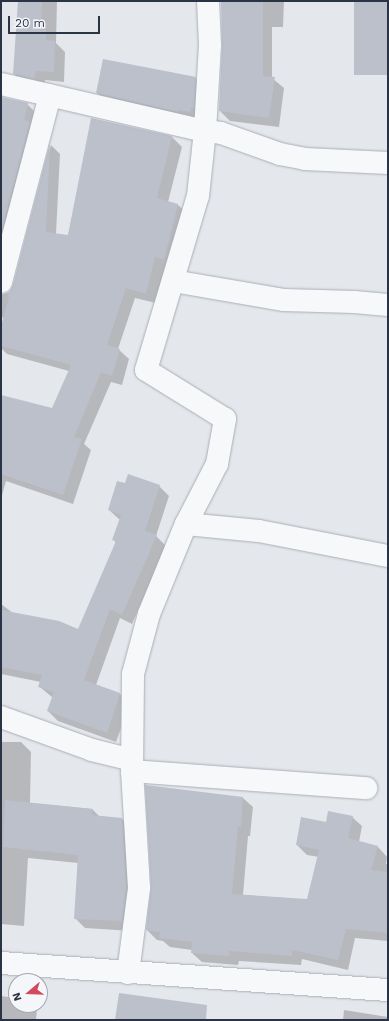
<!DOCTYPE html>
<style>
body{margin:0}
#map{position:relative;width:389px;height:1021px;overflow:hidden;background:#e4e7ec;font-family:"Work Sans",sans-serif}
div>[style]{position:absolute}
.shadow>*{inset:0;background:#0003}
.building>*{inset:0;background:#bbc0ca;transform-origin:0 0}
.roads{filter:drop-shadow(0 0 1px #a9aeb7) drop-shadow(0 0 1px #a9aeb7)}
.street>*{height:22px;margin:-11px;padding:0 11px;transform-origin:11px;border-radius:11px;background:#f7f8fa}
span{translate:-50% -50%;white-space:nowrap;text-align:center;line-height:1.15;-webkit-text-stroke:3.5px #f4f6f9;paint-order:stroke}
.frame{position:absolute;inset:0;border:2px solid #2b3445;pointer-events:none}
.north{position:absolute;left:8px;top:973px;width:40px;height:40px;box-sizing:border-box;background:#f4f6f9;border:1px solid #a4a8b1;border-radius:50%;rotate:251deg;font-size:11px;font-weight:700;line-height:16px;text-align:center;color:#2b3445}
.north::after{content:'';display:block;margin:auto;width:14px;height:18px;background:#d1495b;clip-path:polygon(50% 0,100% 100%,50% 72%,0 100%)}
.scale{position:absolute;left:8px;top:16px;width:92px;height:18px;box-sizing:border-box;border:2px solid #2b3445;border-top:0;padding-left:5px;font-size:12px;line-height:14px;white-space:nowrap;color:#2b3445;-webkit-text-stroke:3px #f4f6f9;paint-order:stroke}
</style>
<div id="map">
<div class="shadow">
<div style="clip-path:polygon(19px 1px,57px 1px,56px 43px,65px 52px,64px 82px,45px 80px,44px 88px,24px 84px,14px 74px)"></div>
<div style="clip-path:polygon(223px 1px,284px 1px,283px 27px,272px 27px,272px 78px,284px 88px,279px 127px,230px 121px,220px 111px,223px 44px)"></div>
<div style="clip-path:polygon(195px 78px,206px 89px,200px 122px,108px 103px,97px 93px)"></div>
<div style="clip-path:polygon(1px 98px,27px 104px,37px 114px,1px 279px)"></div>
<div style="clip-path:polygon(92px 119px,172px 137px,182px 147px,168px 202px,178px 205px,188px 214px,174px 269px,165px 267px,156px 303px,135px 298px,118px 349px,129px 359px,122px 385px,111px 382px,84px 444px,91px 450px,73px 504px,6px 481px,1px 499px,1px 396px,53px 409px,69px 371px,7px 354px,1px 348px,1px 330px,4px 318px,1px 317px,1px 295px,10px 292px,14px 286px,51px 145px,60px 154px,56px 234px,68px 236px)"></div>
<div style="clip-path:polygon(126px 485px,159px 486px,169px 496px,156px 536px,166px 546px,132px 624px,120px 618px,96px 685px,120px 694px,130px 703px,116px 742px,58px 721px,48px 711px,53px 698px,40px 687px,41px 682px,1px 674px,1px 604px,13px 613px,79px 630px,116px 543px,113px 539px,120px 520px,109px 510px)"></div>
<div style="clip-path:polygon(1px 742px,21px 742px,31px 752px,30px 803px,92px 809px,100px 817px,122px 819px,132px 829px,132px 931px,85px 928px,75px 918px,78px 863px,28px 858px,24px 926px,1px 924px)"></div>
<div style="clip-path:polygon(186px 792px,243px 798px,253px 807px,250px 836px,248px 836px,243px 895px,308px 900px,319px 857px,307px 855px,297px 845px,326px 823px,352px 817px,362px 826px,359px 842px,378px 847px,387px 857px,386px 864px,388px 864px,388px 941px,355px 938px,348px 970px,302px 959px,301px 965px,239px 961px,238px 965px,202px 962px,192px 953px,192px 950px,170px 947px,163px 941px,157px 940px,147px 930px)"></div>
<div style="clip-path:polygon(1px 996px,16px 998px,16px 1005px,32px 1005px,37px 1009px,36px 1020px,1px 1020px)"></div>
<div style="clip-path:polygon(344px 1010px,388px 1017px,388px 1020px,343px 1020px)"></div>
</div>
<div class="building">
<div style="clip-path:polygon(18px 1px,42px 1px,41px 30px,46px 30px,46px 40px,55px 41px,54px 72px,36px 71px,34px 79px,13px 74px)"></div>
<div style="clip-path:polygon(221px 1px,263px 1px,263px 76px,275px 77px,269px 118px,219px 111px,222px 46px)"></div>
<div style="left:354px;top:1px;width:34px;height:74px"></div>
<div style="clip-path:polygon(103px 59px,196px 77px,194px 108px,191px 108px,190px 112px,179px 110px,178px 112px,96px 93px)"></div>
<div style="clip-path:polygon(1px 97px,28px 103px,24px 120px,30px 121px,1px 233px)"></div>
<div style="clip-path:polygon(91px 118px,172px 136px,157px 198px,178px 204px,164px 260px,155px 257px,146px 294px,126px 288px,107px 345px,120px 349px,112px 376px,101px 372px,74px 437px,82px 439px,63px 495px,1px 474px,1px 395px,52px 408px,71px 365px,1px 346px,1px 326px,9px 297px,7px 296px,13px 285px,50px 143px,46px 232px,68px 235px)"></div>
<div style="clip-path:polygon(128px 474px,160px 485px,145px 531px,157px 535px,122px 615px,110px 609px,84px 680px,120px 693px,107px 733px,47px 711px,54px 692px,38px 687px,42px 675px,1px 667px,1px 610px,59px 621px,78px 629px,116px 541px,112px 540px,121px 515px,108px 510px,117px 481px,125px 483px)"></div>
<div style="clip-path:polygon(145px 785px,243px 797px,241px 827px,238px 826px,232px 894px,307px 899px,319px 850px,296px 845px,301px 817px,326px 822px,328px 811px,353px 816px,348px 838px,378px 846px,371px 870px,388px 872px,388px 933px,346px 929px,338px 960px,292px 950px,292px 956px,229px 951px,229px 956px,191px 953px,192px 942px,159px 938px,160px 932px,146px 930px,151px 887px)"></div>
<div style="clip-path:polygon(5px 800px,93px 809px,92px 815px,122px 818px,126px 888px,122px 921px,74px 919px,78px 855px,3px 847px)"></div>
<div style="clip-path:polygon(119px 993px,207px 1005px,206px 1020px,115px 1020px)"></div>
</div>
<div class="roads">
<div class="street">
<div style="left:1px;top:84px;width:209px;rotate:13deg"></div>
<div style="left:205px;top:131px;width:16px;rotate:7deg"></div>
<div style="left:221px;top:133px;width:63px;rotate:19.6deg"></div>
<div style="left:280px;top:154px;width:25px;rotate:11deg"></div>
<div style="left:305px;top:159px;width:83px;rotate:2.8deg"></div>
<div style="left:173px;top:281px;width:113px;rotate:9.7deg"></div>
<div style="left:284px;top:300px;width:70px;rotate:1.6deg"></div>
<div style="left:354px;top:302px;width:34px;rotate:5deg"></div>
<div style="left:1px;top:282px;width:193px;rotate:-75.3deg"></div>
<div style="left:186px;top:524px;width:73px;rotate:5.5deg"></div>
<div style="left:259px;top:531px;width:131px;rotate:11deg"></div>
<div style="left:1px;top:717px;width:97px;rotate:19.9deg"></div>
<div style="left:92px;top:750px;width:41px;rotate:14deg"></div>
<div style="left:132px;top:771px;width:235px;rotate:4.2deg"></div>
<div style="left:1px;top:963px;width:388px;rotate:4deg"></div>
<div style="left:128px;top:973px;width:86px;rotate:-82.6deg"></div>
<div style="left:139px;top:888px;width:117px;rotate:-93.4deg"></div>
<div style="left:132px;top:771px;width:97px;rotate:-89.4deg"></div>
<div style="left:133px;top:674px;width:62px;rotate:-75.1deg"></div>
<div style="left:149px;top:614px;width:97px;rotate:-67.7deg"></div>
<div style="left:186px;top:524px;width:68px;rotate:-62.7deg"></div>
<div style="left:217px;top:464px;width:46px;rotate:-79.9deg"></div>
<div style="left:225px;top:419px;width:93px;rotate:-148.2deg"></div>
<div style="left:146px;top:370px;width:182px;rotate:-73.4deg"></div>
<div style="left:198px;top:196px;width:65px;rotate:-83.9deg"></div>
<div style="left:205px;top:131px;width:86px;rotate:-86.7deg"></div>
<div style="left:210px;top:45px;width:44px;rotate:-92.6deg"></div>
</div>
</div>
<div class="frame"></div>
<div class="north">N</div>
<div class="scale">20 m</div>
</div>
